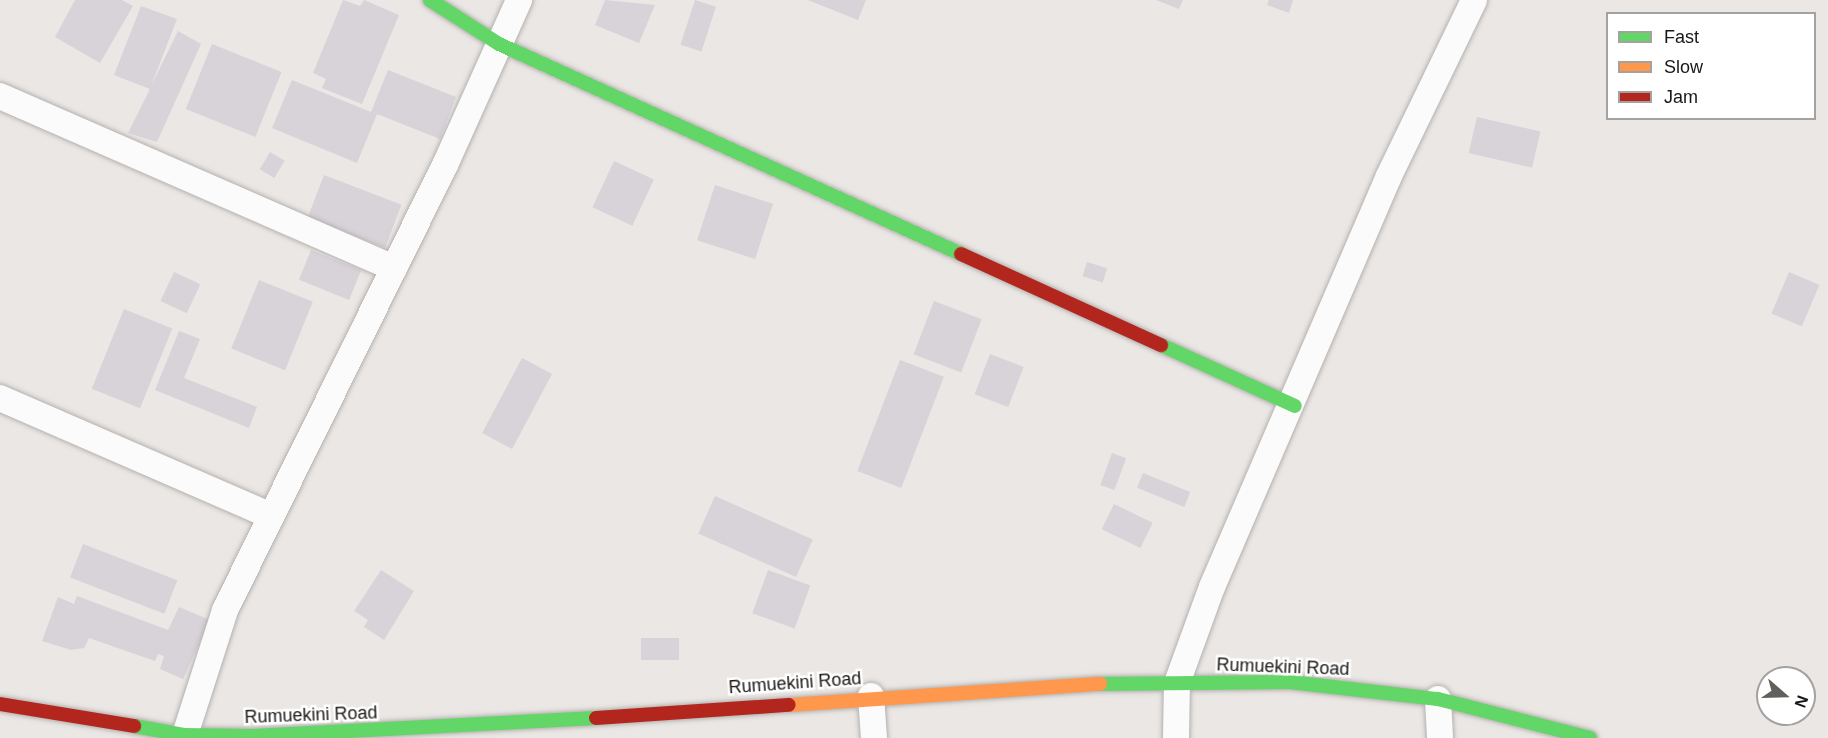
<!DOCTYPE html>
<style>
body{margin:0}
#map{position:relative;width:1828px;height:738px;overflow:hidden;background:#eae7e4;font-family:Arial,sans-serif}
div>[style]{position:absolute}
.building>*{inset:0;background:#d8d2d9;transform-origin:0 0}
.roads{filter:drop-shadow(0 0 2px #b4b1af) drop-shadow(0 0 2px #b4b1af)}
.street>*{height:26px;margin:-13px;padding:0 13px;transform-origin:13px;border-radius:13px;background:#fcfbfb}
.fast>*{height:14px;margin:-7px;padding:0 7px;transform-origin:7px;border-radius:7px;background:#63d668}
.slow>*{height:14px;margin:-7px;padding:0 7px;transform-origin:7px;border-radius:7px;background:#ff974d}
.jam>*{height:14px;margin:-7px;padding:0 7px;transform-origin:7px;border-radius:7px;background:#b3261e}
span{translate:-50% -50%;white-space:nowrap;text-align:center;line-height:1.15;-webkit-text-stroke:5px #fff;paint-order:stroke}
.street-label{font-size:18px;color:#191715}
.legend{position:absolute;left:1606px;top:12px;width:210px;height:108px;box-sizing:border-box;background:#fff;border:2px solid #a3a2a1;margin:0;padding:8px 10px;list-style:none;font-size:18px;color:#191715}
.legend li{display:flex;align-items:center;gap:12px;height:30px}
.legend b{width:30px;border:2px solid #a3a2a1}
.north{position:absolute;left:1756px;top:666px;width:60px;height:60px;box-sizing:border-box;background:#fff;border:2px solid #a3a2a1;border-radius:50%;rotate:110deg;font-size:16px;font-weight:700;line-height:24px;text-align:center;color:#191715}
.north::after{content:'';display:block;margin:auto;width:21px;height:27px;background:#62605d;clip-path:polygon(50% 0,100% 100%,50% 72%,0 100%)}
</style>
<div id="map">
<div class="building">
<div style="clip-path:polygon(75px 0,122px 0,133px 6px,100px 63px,55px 37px)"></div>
<div style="clip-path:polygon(343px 0,360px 6px,364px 0,399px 15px,362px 104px,322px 88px,326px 79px,313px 73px)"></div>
<div style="clip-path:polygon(605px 0,655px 5px,639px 43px,595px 25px)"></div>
<div style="left:695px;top:0;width:22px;height:47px;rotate:18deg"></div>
<div style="clip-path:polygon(808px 0,866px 0,858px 20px)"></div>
<div style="clip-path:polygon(1156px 0,1183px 0,1179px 9px)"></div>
<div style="clip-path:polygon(1269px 0,1293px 0,1289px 13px,1267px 5px)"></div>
<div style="clip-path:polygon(141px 6px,177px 19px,151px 86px,178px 31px,201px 44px,157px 142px,128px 133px,150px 89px,114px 75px)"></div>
<div style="left:212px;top:44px;width:75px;height:70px;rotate:22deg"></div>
<div style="clip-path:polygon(388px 70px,456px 97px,440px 139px,377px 114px,357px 163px,272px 128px,292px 80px,371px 112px)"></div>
<div style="left:1477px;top:117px;width:65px;height:37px;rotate:13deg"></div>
<div style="left:270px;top:152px;width:17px;height:20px;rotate:31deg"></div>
<div style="left:614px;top:161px;width:44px;height:51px;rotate:25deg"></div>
<div style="left:324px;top:175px;width:83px;height:46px;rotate:21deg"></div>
<div style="left:715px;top:185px;width:61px;height:58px;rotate:18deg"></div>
<div style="left:311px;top:250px;width:54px;height:32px;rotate:22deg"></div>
<div style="left:1087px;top:262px;width:21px;height:15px;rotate:17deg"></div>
<div style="left:174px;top:272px;width:29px;height:32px;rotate:25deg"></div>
<div style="left:1789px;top:272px;width:33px;height:45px;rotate:23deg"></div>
<div style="left:259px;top:280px;width:58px;height:74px;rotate:22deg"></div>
<div style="left:934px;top:301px;width:51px;height:57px;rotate:21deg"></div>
<div style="left:124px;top:309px;width:52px;height:86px;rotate:22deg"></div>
<div style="clip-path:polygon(179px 331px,200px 339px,184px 378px,257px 407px,249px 428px,155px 390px)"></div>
<div style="left:990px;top:354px;width:36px;height:43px;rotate:21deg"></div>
<div style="left:522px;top:358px;width:34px;height:85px;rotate:28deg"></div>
<div style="left:900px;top:360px;width:47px;height:119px;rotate:21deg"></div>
<div style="left:1112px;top:453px;width:15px;height:34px;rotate:20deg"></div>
<div style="left:1143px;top:473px;width:51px;height:16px;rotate:22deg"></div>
<div style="left:715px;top:496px;width:107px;height:41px;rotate:24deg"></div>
<div style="left:1114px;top:504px;width:43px;height:28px;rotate:26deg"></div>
<div style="left:83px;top:544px;width:101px;height:36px;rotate:21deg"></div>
<div style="clip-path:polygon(381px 570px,414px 591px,384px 640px,364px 627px,368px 620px,354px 611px)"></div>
<div style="left:768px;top:570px;width:45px;height:46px;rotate:20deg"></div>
<div style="clip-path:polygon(77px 596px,168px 630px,179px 607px,210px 620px,183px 679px,160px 669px,164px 656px,158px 654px,155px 661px,89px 638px,84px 648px,71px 650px,42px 641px,58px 597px,74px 604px)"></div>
<div style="left:641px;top:638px;width:38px;height:22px"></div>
</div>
<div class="roads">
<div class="street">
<div style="left:0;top:96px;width:430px;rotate:23.6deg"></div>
<div style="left:0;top:398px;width:296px;rotate:23.5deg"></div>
<div style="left:871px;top:696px;width:42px;rotate:85.9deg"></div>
<div style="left:1438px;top:699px;width:39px;rotate:87deg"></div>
<div style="left:184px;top:738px;width:134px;rotate:-72.2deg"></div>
<div style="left:225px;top:610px;width:496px;rotate:-63.7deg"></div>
<div style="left:445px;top:165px;width:181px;rotate:-65.8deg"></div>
<div style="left:1176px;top:738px;width:55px;rotate:-89deg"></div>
<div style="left:1177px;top:683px;width:102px;rotate:-70deg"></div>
<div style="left:1212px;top:587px;width:447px;rotate:-66.7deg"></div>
<div style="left:1389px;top:176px;width:195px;rotate:-64.2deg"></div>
</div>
<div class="fast">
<div style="left:430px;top:0;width:82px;rotate:32.5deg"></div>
<div style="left:499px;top:44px;width:507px;rotate:24.44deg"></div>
<div style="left:1161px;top:345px;width:147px;rotate:24.5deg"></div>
<div style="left:1100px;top:684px;width:190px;rotate:-0.6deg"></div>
<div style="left:1290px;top:682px;width:149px;rotate:6.6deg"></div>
<div style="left:1438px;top:699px;width:157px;rotate:14.4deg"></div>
<div style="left:134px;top:726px;width:52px;rotate:10deg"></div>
<div style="left:185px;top:735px;width:68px;rotate:0.8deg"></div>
<div style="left:253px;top:736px;width:343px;rotate:-3deg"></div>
</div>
<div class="slow">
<div style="left:789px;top:705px;width:312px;rotate:-3.9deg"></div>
</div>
<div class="jam">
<div style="left:961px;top:254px;width:220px;rotate:24.5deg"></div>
<div style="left:0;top:704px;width:136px;rotate:9.3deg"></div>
<div style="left:596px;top:718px;width:193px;rotate:-3.9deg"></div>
</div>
</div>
<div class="street-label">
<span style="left:1283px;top:667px;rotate:2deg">Rumuekini Road</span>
<span style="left:795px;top:683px;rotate:-4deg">Rumuekini Road</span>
<span style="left:311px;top:715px;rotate:-2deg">Rumuekini Road</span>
</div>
<ul class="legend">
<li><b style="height:8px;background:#63d668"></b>Fast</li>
<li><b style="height:8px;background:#ff974d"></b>Slow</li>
<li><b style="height:8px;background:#b3261e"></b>Jam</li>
</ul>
<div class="north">N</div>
</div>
